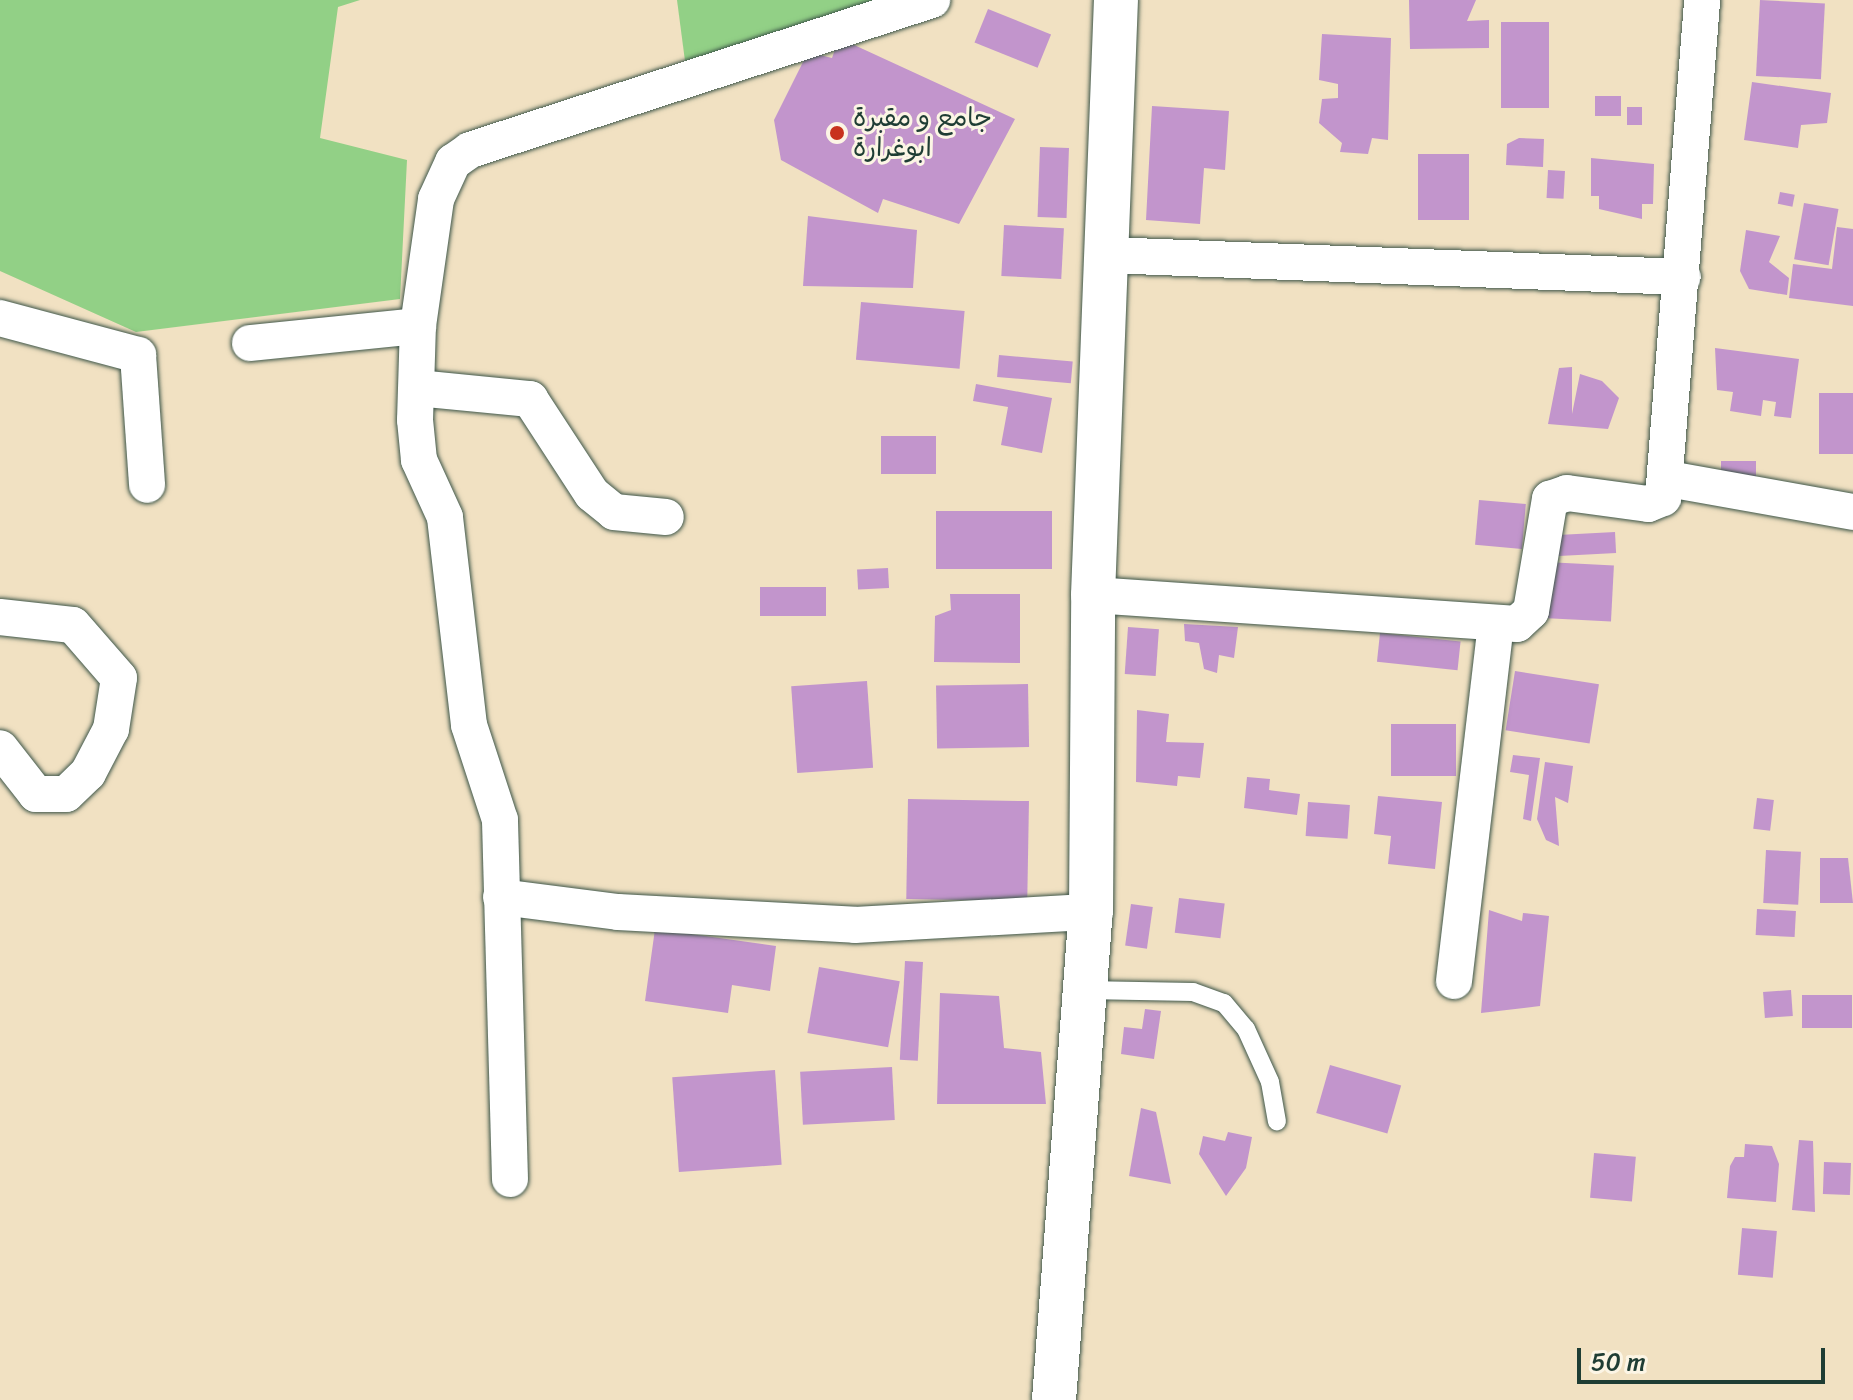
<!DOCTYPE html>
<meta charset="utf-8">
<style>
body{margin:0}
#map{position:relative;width:1853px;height:1400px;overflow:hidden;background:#f1e1c2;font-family:Sriracha,"Playpen Sans Arabic",sans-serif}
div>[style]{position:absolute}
.green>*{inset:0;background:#92d086}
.building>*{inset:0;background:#c295cc;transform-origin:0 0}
.roads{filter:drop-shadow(0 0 2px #3e5649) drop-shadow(0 0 2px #3e5649)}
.lane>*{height:18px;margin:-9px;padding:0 9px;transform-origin:9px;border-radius:9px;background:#fff}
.street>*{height:36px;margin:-18px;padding:0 18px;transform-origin:18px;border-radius:18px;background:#fff}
.secondary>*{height:44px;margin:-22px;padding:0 22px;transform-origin:22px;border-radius:22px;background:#fff}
.dots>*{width:22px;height:22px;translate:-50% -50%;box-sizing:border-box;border:4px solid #fcf5e5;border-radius:50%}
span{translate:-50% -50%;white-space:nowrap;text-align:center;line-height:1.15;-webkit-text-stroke:6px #fcf5e5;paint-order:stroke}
.poi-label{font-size:26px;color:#1f3d34}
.left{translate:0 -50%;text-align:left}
.scale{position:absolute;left:1577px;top:1348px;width:248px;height:36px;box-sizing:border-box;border:4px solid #1f3d34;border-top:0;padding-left:10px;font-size:24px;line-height:28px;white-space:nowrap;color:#1f3d34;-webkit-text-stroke:6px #fcf5e5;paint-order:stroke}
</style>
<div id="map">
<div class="green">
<div style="clip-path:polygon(0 0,360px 0,338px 7px,320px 138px,407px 160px,400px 299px,136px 332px,0 271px)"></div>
<div style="clip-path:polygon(677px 0,889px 0,685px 61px)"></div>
</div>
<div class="building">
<div style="clip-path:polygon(1409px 0,1476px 0,1467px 21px,1489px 20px,1489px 48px,1410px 49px)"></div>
<div style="left:1760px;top:0;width:65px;height:76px;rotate:3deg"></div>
<div style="left:988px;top:9px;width:68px;height:36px;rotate:22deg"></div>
<div style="left:1501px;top:22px;width:48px;height:86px"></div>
<div style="clip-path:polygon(1322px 34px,1391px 38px,1388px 140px,1372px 138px,1368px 154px,1340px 152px,1342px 143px,1319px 123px,1322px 99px,1338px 98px,1338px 84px,1319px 80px)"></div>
<div style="clip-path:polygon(839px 38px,1015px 119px,959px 224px,883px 199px,878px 213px,781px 160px,774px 120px,808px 52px,832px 58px)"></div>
<div style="clip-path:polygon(1752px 82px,1831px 93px,1827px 123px,1801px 125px,1798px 148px,1744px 140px)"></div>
<div style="left:1595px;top:96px;width:26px;height:20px"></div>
<div style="clip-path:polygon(1152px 106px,1229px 111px,1225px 170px,1204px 168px,1200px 224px,1146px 220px)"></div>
<div style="left:1627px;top:107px;width:15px;height:18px"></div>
<div style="clip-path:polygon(1519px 138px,1544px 139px,1543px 167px,1506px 165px,1507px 144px)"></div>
<div style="left:1040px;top:147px;width:29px;height:70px;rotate:2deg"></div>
<div style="left:1418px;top:154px;width:51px;height:66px"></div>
<div style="clip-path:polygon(1591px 158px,1654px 164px,1653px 204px,1642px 204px,1642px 219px,1599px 209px,1599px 196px,1591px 196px)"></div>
<div style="left:1548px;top:170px;width:17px;height:28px;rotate:3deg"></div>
<div style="left:1780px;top:192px;width:15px;height:12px;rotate:11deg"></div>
<div style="left:1804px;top:203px;width:35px;height:57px;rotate:10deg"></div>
<div style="clip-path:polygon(808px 216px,917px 230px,913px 288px,803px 286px)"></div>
<div style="left:1004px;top:225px;width:60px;height:51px;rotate:3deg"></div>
<div style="clip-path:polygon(1837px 227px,1853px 229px,1853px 306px,1789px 298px,1793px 264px,1832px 269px)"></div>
<div style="clip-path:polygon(1746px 230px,1780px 236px,1769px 262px,1789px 278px,1787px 295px,1749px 289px,1740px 271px)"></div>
<div style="left:861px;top:302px;width:104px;height:58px;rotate:5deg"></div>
<div style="clip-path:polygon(1715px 348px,1799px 359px,1791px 418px,1774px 416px,1776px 402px,1763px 400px,1761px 416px,1730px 411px,1733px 392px,1717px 390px)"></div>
<div style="left:999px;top:355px;width:74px;height:22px;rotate:5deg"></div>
<div style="clip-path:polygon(1572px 367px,1572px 414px,1580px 374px,1602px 381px,1619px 398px,1608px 429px,1548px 424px,1559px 368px)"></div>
<div style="clip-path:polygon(976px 384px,1052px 398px,1042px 453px,1001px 445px,1008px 407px,973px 401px)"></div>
<div style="left:1819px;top:393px;width:34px;height:61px"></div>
<div style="left:881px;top:436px;width:55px;height:38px"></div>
<div style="left:1721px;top:461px;width:35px;height:29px"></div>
<div style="left:1479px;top:500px;width:47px;height:45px;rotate:5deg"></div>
<div style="left:936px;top:511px;width:116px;height:58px"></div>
<div style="left:1615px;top:532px;width:21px;height:62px;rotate:87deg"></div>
<div style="left:1546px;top:562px;width:68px;height:56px;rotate:3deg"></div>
<div style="left:888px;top:568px;width:20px;height:31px;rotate:87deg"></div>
<div style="left:760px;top:587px;width:66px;height:29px"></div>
<div style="clip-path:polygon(950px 594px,1020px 594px,1020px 663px,934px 662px,935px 616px,951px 610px)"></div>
<div style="clip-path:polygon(1184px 624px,1238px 627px,1234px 658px,1219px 655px,1217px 673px,1204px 669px,1199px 643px,1185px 641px)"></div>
<div style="left:1128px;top:627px;width:31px;height:47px;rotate:4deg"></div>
<div style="left:1380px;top:633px;width:81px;height:29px;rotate:6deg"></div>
<div style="left:1515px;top:671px;width:85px;height:60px;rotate:9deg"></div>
<div style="left:867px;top:681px;width:87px;height:76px;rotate:86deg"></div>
<div style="left:1028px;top:684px;width:63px;height:92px;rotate:89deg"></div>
<div style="clip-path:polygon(1137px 710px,1169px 714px,1166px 742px,1204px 743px,1200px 778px,1178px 776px,1177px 786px,1136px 782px)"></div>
<div style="left:1456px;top:724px;width:52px;height:65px;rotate:90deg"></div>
<div style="clip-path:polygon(1513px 755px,1540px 758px,1531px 821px,1523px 819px,1529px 775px,1510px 772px)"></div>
<div style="clip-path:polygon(1545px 762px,1573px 766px,1568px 803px,1555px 797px,1559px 846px,1546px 840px,1537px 819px)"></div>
<div style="clip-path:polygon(1247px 777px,1270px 779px,1269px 790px,1300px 794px,1297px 815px,1244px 808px)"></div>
<div style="clip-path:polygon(1378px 796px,1442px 802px,1435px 869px,1388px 864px,1391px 836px,1374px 834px)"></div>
<div style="left:1757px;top:798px;width:17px;height:31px;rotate:7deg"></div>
<div style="left:908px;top:799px;width:121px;height:100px;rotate:1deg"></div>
<div style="left:1308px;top:802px;width:42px;height:34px;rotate:4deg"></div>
<div style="left:1766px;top:850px;width:35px;height:53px;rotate:3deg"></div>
<div style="clip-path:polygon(1820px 858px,1848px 858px,1853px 903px,1820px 903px)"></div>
<div style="left:1179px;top:898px;width:46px;height:35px;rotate:7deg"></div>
<div style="left:1131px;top:904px;width:22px;height:42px;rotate:8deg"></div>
<div style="left:1757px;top:909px;width:39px;height:26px;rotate:3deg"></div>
<div style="clip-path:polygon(1489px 910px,1522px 921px,1523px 913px,1549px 916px,1540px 1006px,1481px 1013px)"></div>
<div style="clip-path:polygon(655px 929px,776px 946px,770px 991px,732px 985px,728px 1013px,645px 1001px)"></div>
<div style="left:905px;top:961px;width:18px;height:99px;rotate:3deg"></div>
<div style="left:819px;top:967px;width:82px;height:67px;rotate:10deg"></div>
<div style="left:1791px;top:990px;width:26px;height:28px;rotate:86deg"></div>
<div style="clip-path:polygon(940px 993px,999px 996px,1004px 1048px,1041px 1052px,1046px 1104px,937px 1104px)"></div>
<div style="left:1802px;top:995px;width:50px;height:33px"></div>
<div style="clip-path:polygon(1145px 1009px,1161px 1011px,1154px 1059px,1121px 1054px,1124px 1027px,1142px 1029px)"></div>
<div style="left:1330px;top:1065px;width:74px;height:50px;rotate:16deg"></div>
<div style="left:892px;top:1067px;width:53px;height:92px;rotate:87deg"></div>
<div style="left:775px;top:1070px;width:95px;height:103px;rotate:86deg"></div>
<div style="clip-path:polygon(1141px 1108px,1156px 1112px,1171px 1184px,1129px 1176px)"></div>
<div style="clip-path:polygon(1228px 1132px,1252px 1137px,1246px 1168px,1226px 1196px,1199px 1154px,1203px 1136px,1225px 1141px)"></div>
<div style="clip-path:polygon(1799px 1140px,1813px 1141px,1815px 1212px,1792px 1210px)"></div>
<div style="clip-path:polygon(1745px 1144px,1772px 1146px,1779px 1164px,1776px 1202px,1727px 1198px,1730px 1166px,1735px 1157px,1744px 1157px)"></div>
<div style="left:1594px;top:1153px;width:42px;height:45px;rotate:5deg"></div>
<div style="left:1824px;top:1162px;width:27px;height:32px;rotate:2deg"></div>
<div style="left:1742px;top:1228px;width:35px;height:47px;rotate:5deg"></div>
</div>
<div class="roads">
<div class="lane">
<div style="left:1085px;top:990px;width:108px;rotate:1.1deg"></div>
<div style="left:1193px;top:992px;width:33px;rotate:20deg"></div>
<div style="left:1224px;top:1003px;width:34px;rotate:50deg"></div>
<div style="left:1246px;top:1029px;width:58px;rotate:65.6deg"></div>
<div style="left:1270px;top:1082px;width:40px;rotate:80deg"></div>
</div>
<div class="street">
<div style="left:1107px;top:255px;width:576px;rotate:2.19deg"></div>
<div style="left:0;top:318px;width:143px;rotate:15deg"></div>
<div style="left:138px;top:355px;width:130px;rotate:86deg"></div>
<div style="left:250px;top:343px;width:169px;rotate:-5.8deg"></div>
<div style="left:417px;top:388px;width:114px;rotate:5.6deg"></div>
<div style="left:530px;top:399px;width:113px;rotate:56.9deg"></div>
<div style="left:592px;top:494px;width:28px;rotate:39deg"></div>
<div style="left:614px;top:512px;width:52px;rotate:5.5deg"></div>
<div style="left:1668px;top:479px;width:188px;rotate:10.1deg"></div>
<div style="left:1093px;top:595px;width:425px;rotate:3.9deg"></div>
<div style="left:1517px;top:624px;width:19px;rotate:-43deg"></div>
<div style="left:1531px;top:611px;width:114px;rotate:-80.4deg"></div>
<div style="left:1550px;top:499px;width:18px;rotate:-19deg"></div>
<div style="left:1567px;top:493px;width:82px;rotate:7.7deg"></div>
<div style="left:1648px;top:504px;width:16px;rotate:-22deg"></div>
<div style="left:1663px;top:498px;width:500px;rotate:-85.5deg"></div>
<div style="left:0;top:617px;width:73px;rotate:6.3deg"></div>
<div style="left:73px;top:625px;width:70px;rotate:49deg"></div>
<div style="left:119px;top:678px;width:52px;rotate:98.9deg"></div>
<div style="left:111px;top:729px;width:50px;rotate:117.6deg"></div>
<div style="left:88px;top:773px;width:30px;rotate:136deg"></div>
<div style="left:66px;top:794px;width:30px;rotate:180deg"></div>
<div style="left:36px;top:794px;width:58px;rotate:-128deg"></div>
<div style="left:501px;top:897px;width:118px;rotate:7.3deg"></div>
<div style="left:618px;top:912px;width:237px;rotate:3.1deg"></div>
<div style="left:855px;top:925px;width:236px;rotate:-3.2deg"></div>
<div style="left:1454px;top:981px;width:360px;rotate:-83.3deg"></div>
<div style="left:510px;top:1179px;width:359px;rotate:-91.6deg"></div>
<div style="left:500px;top:820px;width:100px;rotate:-108.1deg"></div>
<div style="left:469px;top:725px;width:209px;rotate:-96.6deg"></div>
<div style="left:445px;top:517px;width:63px;rotate:-114.5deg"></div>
<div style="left:419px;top:460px;width:40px;rotate:-95.7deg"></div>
<div style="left:415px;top:420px;width:94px;rotate:-88.2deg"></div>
<div style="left:418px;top:326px;width:128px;rotate:-81.9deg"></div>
<div style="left:436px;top:199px;width:41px;rotate:-65.3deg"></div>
<div style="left:453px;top:162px;width:21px;rotate:-35deg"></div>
<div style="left:470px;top:150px;width:486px;rotate:-18deg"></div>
</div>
<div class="secondary">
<div style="left:1054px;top:1400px;width:489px;rotate:-85.7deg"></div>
<div style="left:1091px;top:912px;width:317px;rotate:-89.6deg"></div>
<div style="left:1093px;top:595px;width:595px;rotate:-87.79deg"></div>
</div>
</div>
<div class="dots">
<div style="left:837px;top:133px;background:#c8321e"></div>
</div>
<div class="poi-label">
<span class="left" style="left:853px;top:133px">جامع و مقبرة<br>ابوغرارة</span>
</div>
<div class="scale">50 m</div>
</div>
